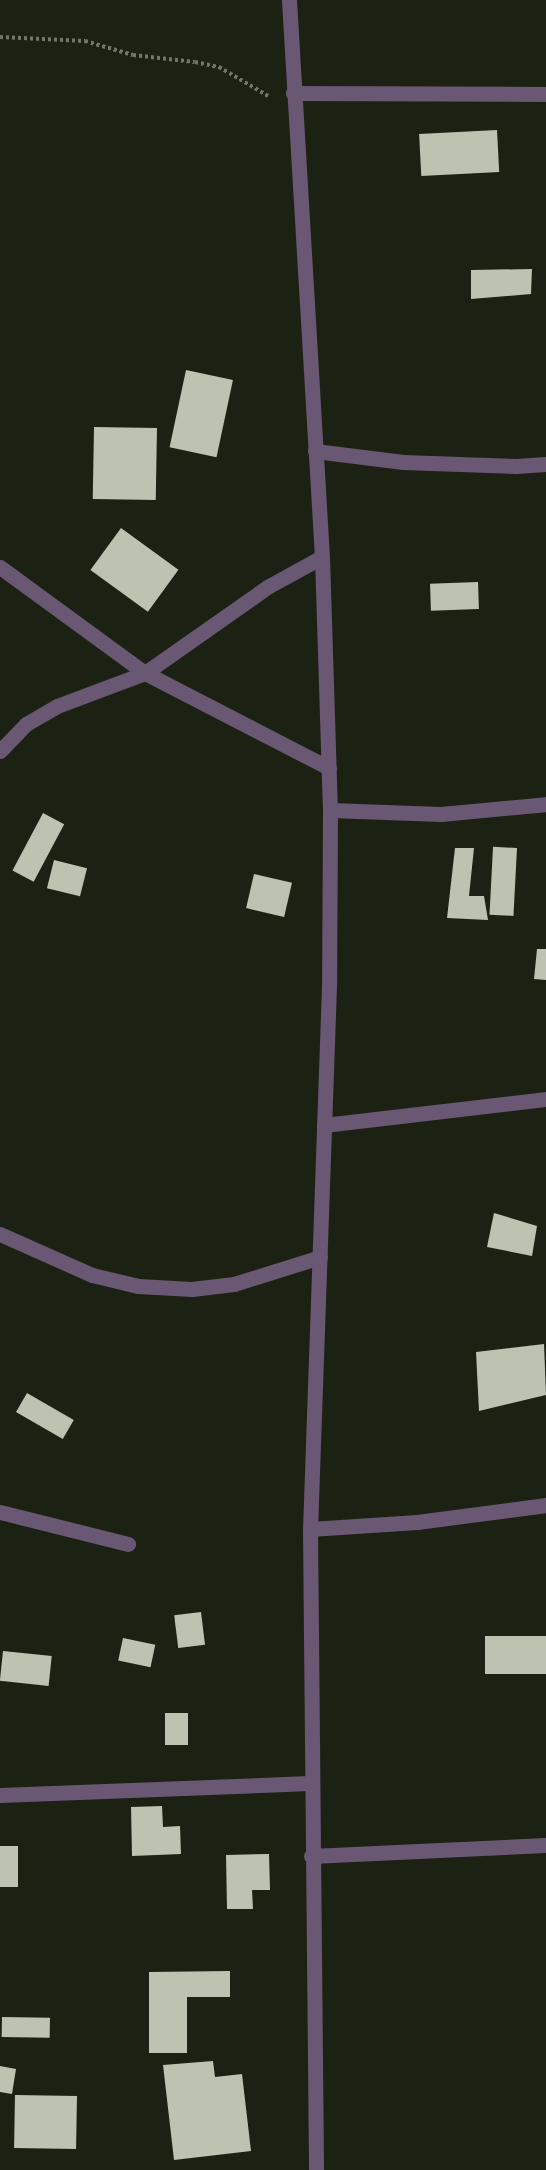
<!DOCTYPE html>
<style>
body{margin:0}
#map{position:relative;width:546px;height:2170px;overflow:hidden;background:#1c2213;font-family:"Work Sans",sans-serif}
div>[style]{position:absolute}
.building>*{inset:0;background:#bcc3b1;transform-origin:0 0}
.path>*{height:4px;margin-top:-2px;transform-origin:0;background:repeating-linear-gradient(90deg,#717669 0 3px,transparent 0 6px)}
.minor>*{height:15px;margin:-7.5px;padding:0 7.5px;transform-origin:7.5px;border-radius:7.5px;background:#6a5774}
span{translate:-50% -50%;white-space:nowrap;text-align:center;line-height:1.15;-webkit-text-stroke:6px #1c2213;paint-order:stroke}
</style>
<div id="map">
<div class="building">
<div style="left:497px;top:130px;width:42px;height:78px;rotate:87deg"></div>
<div style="clip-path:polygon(532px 269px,531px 294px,471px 299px,471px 270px)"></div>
<div style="left:186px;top:370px;width:48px;height:79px;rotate:12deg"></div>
<div style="left:94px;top:427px;width:63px;height:72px;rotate:1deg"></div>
<div style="left:121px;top:528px;width:71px;height:52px;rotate:36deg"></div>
<div style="left:478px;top:582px;width:27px;height:48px;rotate:88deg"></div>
<div style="left:43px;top:813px;width:24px;height:65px;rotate:28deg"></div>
<div style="clip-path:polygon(455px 848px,474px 848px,469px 896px,484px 896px,488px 920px,447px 918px)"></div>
<div style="left:517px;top:848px;width:68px;height:24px;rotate:93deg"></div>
<div style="left:54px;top:860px;width:34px;height:29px;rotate:14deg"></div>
<div style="left:254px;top:874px;width:39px;height:35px;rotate:13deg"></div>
<div style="clip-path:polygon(537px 949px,546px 949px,546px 980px,534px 979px)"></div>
<div style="clip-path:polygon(494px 1213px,537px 1226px,532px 1256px,487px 1247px)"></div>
<div style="clip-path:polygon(544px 1344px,546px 1395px,479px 1411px,476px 1352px)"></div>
<div style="left:27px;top:1393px;width:54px;height:22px;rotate:30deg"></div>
<div style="left:201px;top:1612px;width:33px;height:27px;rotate:83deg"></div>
<div style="left:546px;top:1636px;width:38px;height:61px;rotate:90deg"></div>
<div style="left:123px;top:1638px;width:33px;height:23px;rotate:12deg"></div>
<div style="left:3px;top:1651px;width:49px;height:30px;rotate:6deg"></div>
<div style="left:165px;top:1713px;width:23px;height:32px"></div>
<div style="clip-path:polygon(162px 1806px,163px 1827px,180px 1826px,181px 1854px,132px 1856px,131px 1807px)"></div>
<div style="left:0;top:1846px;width:18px;height:41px"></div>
<div style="clip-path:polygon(269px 1854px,270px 1890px,252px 1890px,253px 1909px,227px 1909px,226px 1855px)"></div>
<div style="clip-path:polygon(230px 1971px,230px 1997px,187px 1997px,187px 2053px,149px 2053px,149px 1972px)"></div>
<div style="left:2px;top:2017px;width:48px;height:20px;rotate:1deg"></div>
<div style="clip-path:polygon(213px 2061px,215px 2077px,242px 2074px,251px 2151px,174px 2160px,163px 2065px)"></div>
<div style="clip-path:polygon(0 2066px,16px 2069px,12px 2094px,0 2092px)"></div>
<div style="left:15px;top:2095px;width:62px;height:53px;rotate:1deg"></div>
</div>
<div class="path">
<div style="left:0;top:37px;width:85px;rotate:2.7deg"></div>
<div style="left:85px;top:41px;width:50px;rotate:16.3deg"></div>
<div style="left:133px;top:55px;width:62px;rotate:6.4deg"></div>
<div style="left:195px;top:62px;width:25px;rotate:12deg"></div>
<div style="left:219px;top:67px;width:59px;rotate:30.5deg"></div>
</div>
<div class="minor">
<div style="left:289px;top:0;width:558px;rotate:86.61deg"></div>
<div style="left:322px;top:557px;width:253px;rotate:88.2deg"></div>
<div style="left:330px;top:810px;width:176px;rotate:90.3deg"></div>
<div style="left:329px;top:986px;width:543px;rotate:92deg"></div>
<div style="left:310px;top:1529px;width:641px;rotate:89.46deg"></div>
<div style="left:293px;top:93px;width:253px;rotate:0.2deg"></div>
<div style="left:315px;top:451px;width:89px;rotate:7.1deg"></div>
<div style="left:403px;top:462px;width:113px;rotate:2deg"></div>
<div style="left:516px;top:466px;width:30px;rotate:-4deg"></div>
<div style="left:0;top:567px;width:180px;rotate:36.2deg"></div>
<div style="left:145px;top:673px;width:207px;rotate:27.3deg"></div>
<div style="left:0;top:751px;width:37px;rotate:-46deg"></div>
<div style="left:26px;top:724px;width:36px;rotate:-30deg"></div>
<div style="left:57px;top:706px;width:94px;rotate:-20.6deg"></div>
<div style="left:145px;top:673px;width:151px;rotate:-35.1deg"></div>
<div style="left:269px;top:586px;width:60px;rotate:-28.7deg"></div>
<div style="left:330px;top:810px;width:111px;rotate:2.1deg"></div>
<div style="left:441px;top:814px;width:105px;rotate:-5.4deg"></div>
<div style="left:324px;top:1125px;width:224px;rotate:-6.7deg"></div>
<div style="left:0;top:1234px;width:101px;rotate:24deg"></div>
<div style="left:92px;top:1275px;width:47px;rotate:13.4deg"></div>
<div style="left:138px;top:1286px;width:54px;rotate:3.2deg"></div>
<div style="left:192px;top:1289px;width:42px;rotate:-6.8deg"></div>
<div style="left:234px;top:1284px;width:90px;rotate:-17.4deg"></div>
<div style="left:0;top:1512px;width:132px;rotate:14deg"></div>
<div style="left:310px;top:1529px;width:107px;rotate:-3.7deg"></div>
<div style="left:417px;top:1522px;width:130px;rotate:-7.5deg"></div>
<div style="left:0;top:1795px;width:310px;rotate:-2.2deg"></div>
<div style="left:311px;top:1856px;width:235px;rotate:-2.7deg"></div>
</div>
</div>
